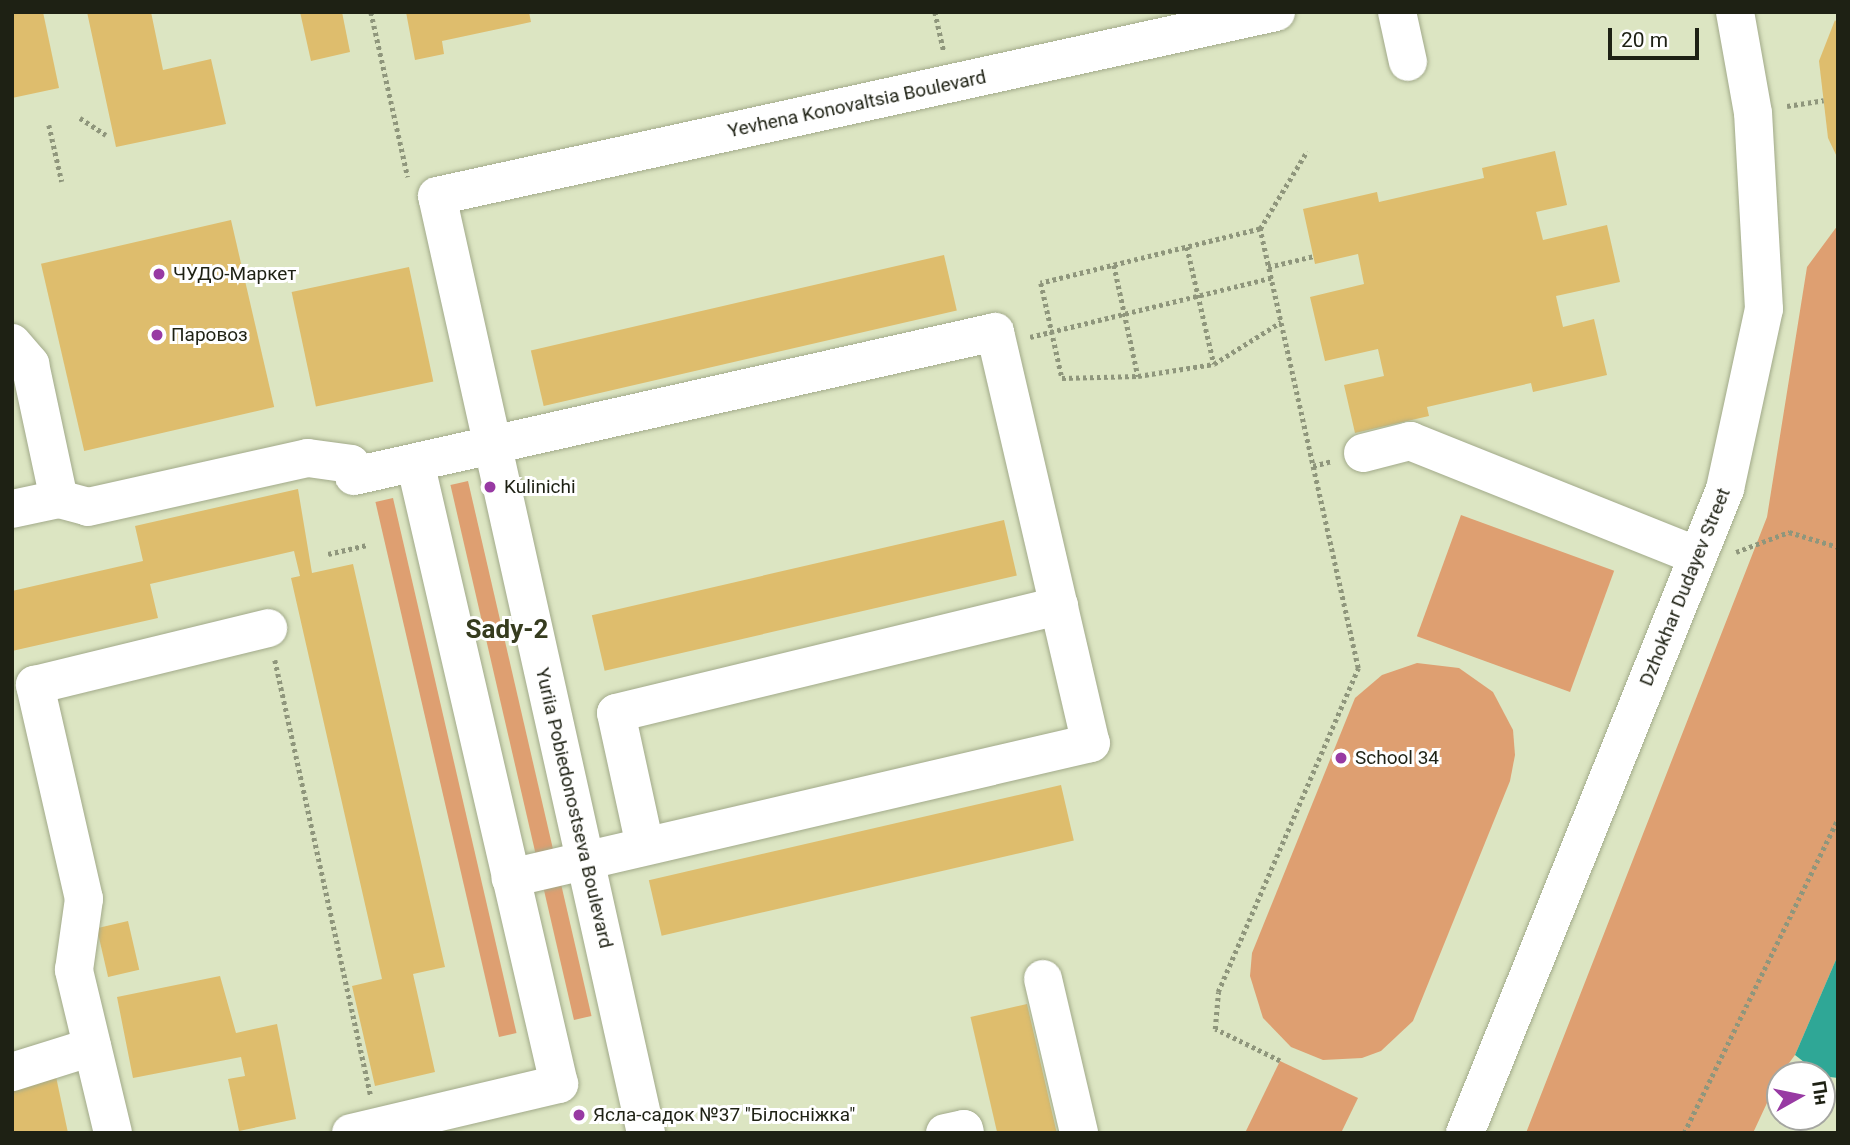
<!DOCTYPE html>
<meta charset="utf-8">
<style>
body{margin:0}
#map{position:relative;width:1850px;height:1145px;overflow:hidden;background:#dce5c2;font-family:Roboto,sans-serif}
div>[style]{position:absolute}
.green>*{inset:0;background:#de9f71;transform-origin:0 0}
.water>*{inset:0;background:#2fa796}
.building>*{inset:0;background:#debd6d;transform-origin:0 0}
.path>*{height:4.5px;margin-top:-2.25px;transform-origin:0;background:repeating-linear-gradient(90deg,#8f967c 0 3.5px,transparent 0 7px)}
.roads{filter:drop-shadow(0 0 2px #a2aa8a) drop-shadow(0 0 2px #a2aa8a)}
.minor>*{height:38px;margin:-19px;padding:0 19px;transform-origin:19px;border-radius:19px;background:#fff}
.dots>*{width:19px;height:19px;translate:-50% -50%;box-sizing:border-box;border:4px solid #fff;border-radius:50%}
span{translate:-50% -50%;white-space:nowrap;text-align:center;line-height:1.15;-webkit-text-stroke:6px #fff;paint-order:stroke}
.street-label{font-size:19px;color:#1e2114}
.poi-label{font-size:19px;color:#1e2114}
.left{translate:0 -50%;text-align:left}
.district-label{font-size:26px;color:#363c1f;font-weight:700}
.frame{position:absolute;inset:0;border:14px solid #1e2114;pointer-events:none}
.north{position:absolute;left:1766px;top:1061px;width:70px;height:70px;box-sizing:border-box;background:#fff;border:2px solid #a5a6a1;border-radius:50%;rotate:81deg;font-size:19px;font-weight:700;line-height:28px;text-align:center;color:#1e2114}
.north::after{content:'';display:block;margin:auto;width:24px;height:32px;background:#983aa3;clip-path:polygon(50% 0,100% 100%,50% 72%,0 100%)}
.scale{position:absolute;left:1608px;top:28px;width:91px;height:32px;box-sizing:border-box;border:4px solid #1e2114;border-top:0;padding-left:9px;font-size:21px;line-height:24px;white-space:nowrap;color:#1e2114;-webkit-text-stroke:5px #fff;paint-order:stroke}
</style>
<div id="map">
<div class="green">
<div style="clip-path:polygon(1838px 225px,1838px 955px,1795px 1055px,1780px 1075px,1753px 1133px,1526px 1133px,1767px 517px,1807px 267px)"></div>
<div style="left:468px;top:481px;width:549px;height:18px;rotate:77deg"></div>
<div style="left:393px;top:498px;width:549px;height:18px;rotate:77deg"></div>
<div style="left:1461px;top:515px;width:163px;height:129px;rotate:20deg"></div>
<div style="clip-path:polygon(1417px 663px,1459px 668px,1493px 692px,1513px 730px,1515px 755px,1510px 781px,1413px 1021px,1381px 1051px,1362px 1058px,1323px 1060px,1291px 1047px,1263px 1018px,1250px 976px,1252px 953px,1355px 698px,1382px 675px)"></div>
<div style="clip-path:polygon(1280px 1061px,1358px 1098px,1341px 1133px,1245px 1133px)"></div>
</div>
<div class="water">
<div style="clip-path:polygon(1838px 955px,1838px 1078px,1822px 1076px,1795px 1055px)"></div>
</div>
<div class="building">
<div style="clip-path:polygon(12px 12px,43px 12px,59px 88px,12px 98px)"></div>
<div style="clip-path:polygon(87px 12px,151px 12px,163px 70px,211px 59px,226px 124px,116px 147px)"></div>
<div style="clip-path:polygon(300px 12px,342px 12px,350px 52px,311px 61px)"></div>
<div style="clip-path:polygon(406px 12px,529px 12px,531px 22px,442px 41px,444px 54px,415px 60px)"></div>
<div style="clip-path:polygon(1835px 20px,1838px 24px,1838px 159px,1828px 138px,1819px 61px)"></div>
<div style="clip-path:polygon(1555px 151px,1567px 205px,1536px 212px,1543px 240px,1607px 225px,1620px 282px,1556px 296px,1563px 327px,1594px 319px,1607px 375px,1533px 392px,1531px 383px,1427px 407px,1429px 416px,1355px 433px,1344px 385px,1384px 376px,1378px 349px,1325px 361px,1310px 297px,1364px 284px,1358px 254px,1315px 264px,1303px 209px,1377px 192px,1379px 202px,1431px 190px,1484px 178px,1482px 168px)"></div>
<div style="left:231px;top:220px;width:192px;height:195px;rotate:77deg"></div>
<div style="left:944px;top:255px;width:57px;height:424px;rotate:77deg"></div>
<div style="left:409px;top:267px;width:117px;height:120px;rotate:78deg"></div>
<div style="clip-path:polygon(298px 489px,312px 573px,353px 564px,445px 967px,413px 974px,435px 1072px,375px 1086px,352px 986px,382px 979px,291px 578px,300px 576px,294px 551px,150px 584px,158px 618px,12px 651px,12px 591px,143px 561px,135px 526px)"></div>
<div style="left:1004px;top:520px;width:57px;height:423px;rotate:77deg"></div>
<div style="left:1061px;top:785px;width:57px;height:423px;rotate:77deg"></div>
<div style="left:128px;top:921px;width:50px;height:32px;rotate:77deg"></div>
<div style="clip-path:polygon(220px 976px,236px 1033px,277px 1024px,296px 1119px,239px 1131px,228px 1079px,245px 1076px,241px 1057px,133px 1078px,117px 997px)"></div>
<div style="left:1027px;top:1004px;width:132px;height:58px;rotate:77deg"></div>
<div style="clip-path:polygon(55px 1072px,68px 1133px,12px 1133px,12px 1081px)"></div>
</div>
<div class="path">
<div style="left:371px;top:12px;width:169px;rotate:77.4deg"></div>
<div style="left:935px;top:12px;width:41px;rotate:77.3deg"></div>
<div style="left:1787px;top:106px;width:37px;rotate:-9deg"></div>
<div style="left:80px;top:118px;width:31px;rotate:33deg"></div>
<div style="left:49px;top:125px;width:58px;rotate:77.2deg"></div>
<div style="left:1260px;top:229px;width:226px;rotate:166.1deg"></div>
<div style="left:1041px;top:283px;width:97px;rotate:77.5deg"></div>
<div style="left:1062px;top:378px;width:76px;rotate:-1.5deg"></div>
<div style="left:1138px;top:376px;width:77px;rotate:-9deg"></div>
<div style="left:1214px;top:364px;width:79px;rotate:-32.1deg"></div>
<div style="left:1187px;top:247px;width:120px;rotate:77deg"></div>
<div style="left:1114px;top:265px;width:114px;rotate:77.8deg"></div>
<div style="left:1268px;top:267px;width:47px;rotate:-13.4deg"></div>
<div style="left:1030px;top:337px;width:248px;rotate:-13.8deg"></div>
<div style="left:1313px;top:466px;width:20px;rotate:-15deg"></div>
<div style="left:1736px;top:552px;width:57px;rotate:-20.7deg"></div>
<div style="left:1789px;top:532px;width:51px;rotate:17deg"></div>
<div style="left:328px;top:554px;width:39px;rotate:-13deg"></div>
<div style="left:275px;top:660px;width:446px;rotate:77.6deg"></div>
<div style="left:1280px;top:1061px;width:72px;rotate:-153.8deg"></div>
<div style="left:1215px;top:1029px;width:37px;rotate:-85deg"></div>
<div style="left:1218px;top:992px;width:353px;rotate:-66.6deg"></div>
<div style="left:1358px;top:668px;width:450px;rotate:-102.6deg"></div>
<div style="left:1260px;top:229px;width:91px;rotate:-58.9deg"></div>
<div style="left:1684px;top:1133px;width:350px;rotate:-63.9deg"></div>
</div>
<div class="roads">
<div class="minor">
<div style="left:1397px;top:12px;width:51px;rotate:77.6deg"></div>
<div style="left:12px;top:343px;width:28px;rotate:49deg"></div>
<div style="left:30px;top:364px;width:138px;rotate:77.9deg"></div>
<div style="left:59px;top:499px;width:30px;rotate:15deg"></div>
<div style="left:88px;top:507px;width:225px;rotate:-12.6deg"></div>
<div style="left:308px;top:458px;width:43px;rotate:7.9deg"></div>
<div style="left:351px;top:464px;width:12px;rotate:76deg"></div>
<div style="left:354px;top:476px;width:657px;rotate:-12.66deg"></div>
<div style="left:995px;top:332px;width:422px;rotate:76.9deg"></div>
<div style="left:1091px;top:743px;width:596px;rotate:166.9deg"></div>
<div style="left:1363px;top:453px;width:49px;rotate:-14.3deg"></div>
<div style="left:1410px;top:441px;width:310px;rotate:21.8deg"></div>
<div style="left:12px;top:509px;width:48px;rotate:-12deg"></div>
<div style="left:645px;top:846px;width:136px;rotate:-102.3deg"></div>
<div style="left:616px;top:713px;width:456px;rotate:-13.6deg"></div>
<div style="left:1043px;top:979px;width:158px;rotate:76.8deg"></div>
<div style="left:12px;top:1072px;width:84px;rotate:-17.4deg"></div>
<div style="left:113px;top:1133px;width:168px;rotate:-103.5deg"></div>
<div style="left:74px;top:970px;width:72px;rotate:-82deg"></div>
<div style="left:84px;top:899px;width:220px;rotate:-102.9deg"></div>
<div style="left:35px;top:685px;width:240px;rotate:-13.7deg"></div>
<div style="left:351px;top:1133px;width:214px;rotate:-13.3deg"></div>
<div style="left:559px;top:1084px;width:638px;rotate:-103.03deg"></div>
<div style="left:646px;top:1133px;width:960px;rotate:-102.57deg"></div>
<div style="left:437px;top:196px;width:859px;rotate:-12.37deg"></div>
<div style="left:945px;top:1133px;width:19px;rotate:-12deg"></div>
<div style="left:964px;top:1129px;width:4px;rotate:76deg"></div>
<div style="left:1465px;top:1133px;width:695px;rotate:-68.01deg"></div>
<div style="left:1725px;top:489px;width:184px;rotate:-77.8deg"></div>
<div style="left:1764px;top:309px;width:196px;rotate:-93.2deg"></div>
<div style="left:1753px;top:113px;width:103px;rotate:-100.1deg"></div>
</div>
</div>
<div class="dots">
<div style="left:159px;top:274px;background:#983aa3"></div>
<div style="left:157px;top:335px;background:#983aa3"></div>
<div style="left:490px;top:487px;background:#983aa3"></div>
<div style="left:1341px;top:758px;background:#983aa3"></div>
<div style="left:579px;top:1115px;background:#983aa3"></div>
</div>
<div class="street-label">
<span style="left:857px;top:104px;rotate:-12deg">Yevhena Konovaltsia Boulevard</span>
<span style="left:1685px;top:587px;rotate:-68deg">Dzhokhar Dudayev Street</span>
<span style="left:574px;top:808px;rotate:77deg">Yuriia Pobiedonostseva Boulevard</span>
</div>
<div class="poi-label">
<span class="left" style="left:173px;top:274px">ЧУДО-Маркет</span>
<span class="left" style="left:171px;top:335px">Паровоз</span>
<span class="left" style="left:504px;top:487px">Kulinichi</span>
<span class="left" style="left:1355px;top:758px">School 34</span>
<span class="left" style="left:593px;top:1115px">Ясла-садок №37 "Білосніжка"</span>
</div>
<div class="district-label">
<span style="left:507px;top:630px">Sady-2</span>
</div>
<div class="frame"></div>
<div class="north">Пн</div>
<div class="scale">20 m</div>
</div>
